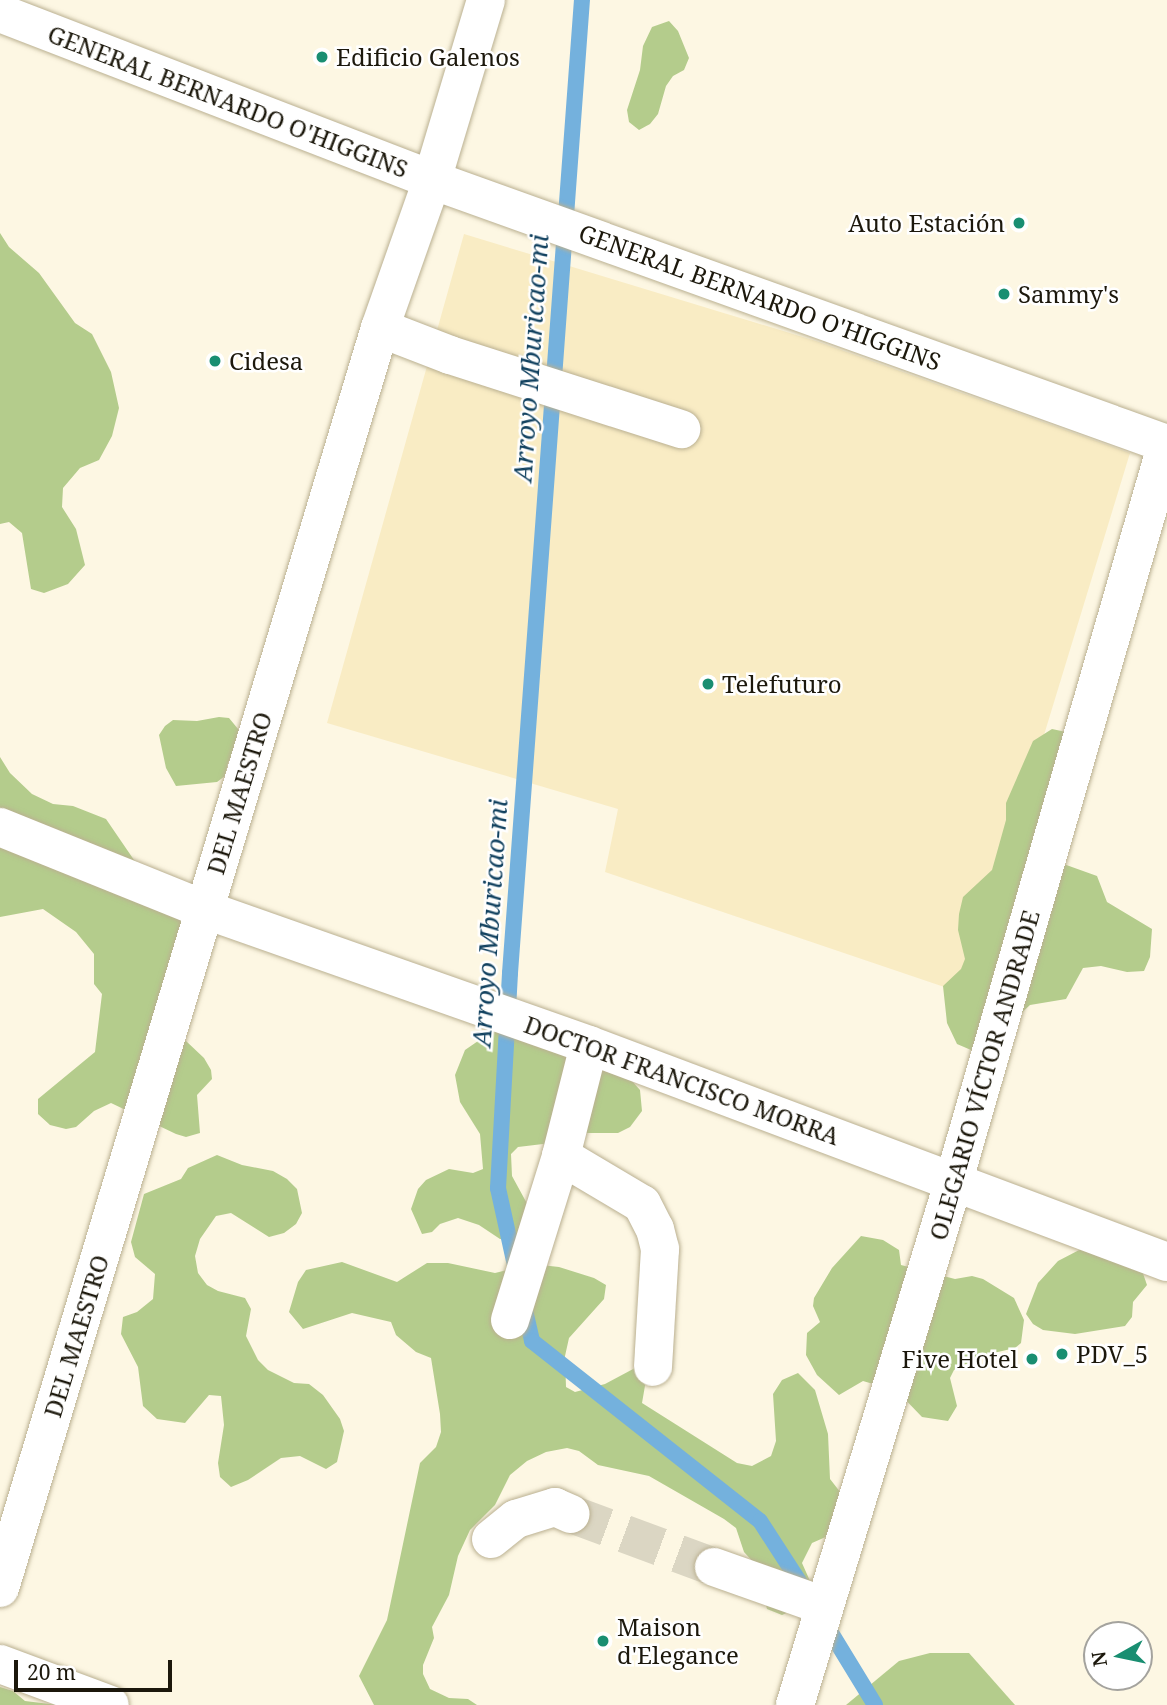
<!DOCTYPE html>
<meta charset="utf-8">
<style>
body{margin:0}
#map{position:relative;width:1167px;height:1705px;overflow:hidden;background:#fdf7e3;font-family:"Noto Serif",serif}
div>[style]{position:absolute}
.built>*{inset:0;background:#f9ecc4}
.forest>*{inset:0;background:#b4cc8c}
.stream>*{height:16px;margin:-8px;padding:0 8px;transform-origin:8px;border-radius:8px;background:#74b1dd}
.minor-tunnel>*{height:38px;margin-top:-19px;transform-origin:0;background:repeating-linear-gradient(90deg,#dbd6c3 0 38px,transparent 0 57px)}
.roads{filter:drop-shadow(0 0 2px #bab091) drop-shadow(0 0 2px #bab091)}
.minor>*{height:38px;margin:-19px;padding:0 19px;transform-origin:19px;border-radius:19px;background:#fff}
.dots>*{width:19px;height:19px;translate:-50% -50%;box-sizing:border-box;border:4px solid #fff;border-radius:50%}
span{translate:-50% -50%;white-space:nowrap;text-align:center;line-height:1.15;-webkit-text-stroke:5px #fff;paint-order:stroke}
.poi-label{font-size:24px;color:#1c180c}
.left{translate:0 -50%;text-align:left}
.right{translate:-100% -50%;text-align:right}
.street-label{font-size:24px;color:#1c180c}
.water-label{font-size:26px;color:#11415f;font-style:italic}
.north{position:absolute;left:1083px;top:1621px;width:70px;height:70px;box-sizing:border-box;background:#fff;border:2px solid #a4a39e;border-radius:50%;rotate:261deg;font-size:19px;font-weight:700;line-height:28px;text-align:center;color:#1c180c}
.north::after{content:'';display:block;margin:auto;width:24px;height:32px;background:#198e71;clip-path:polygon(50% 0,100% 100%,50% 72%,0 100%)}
.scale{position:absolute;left:14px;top:1660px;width:158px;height:32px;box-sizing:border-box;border:4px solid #1c180c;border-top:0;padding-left:9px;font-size:21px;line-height:24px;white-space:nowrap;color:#1c180c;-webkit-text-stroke:5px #fff;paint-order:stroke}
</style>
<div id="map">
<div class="built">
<div style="clip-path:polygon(464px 234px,816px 341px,1130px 453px,965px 994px,605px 872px,618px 809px,327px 723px)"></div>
</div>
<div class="forest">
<div style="clip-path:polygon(669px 21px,678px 31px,689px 58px,684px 70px,673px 76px,666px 86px,658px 114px,650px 124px,639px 130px,629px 122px,627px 110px,640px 70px,643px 46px,652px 27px)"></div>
<div style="clip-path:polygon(0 233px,9px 247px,39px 273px,75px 323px,92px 334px,111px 372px,119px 408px,112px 436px,99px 460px,80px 468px,63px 488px,62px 507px,76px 529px,85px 565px,68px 584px,44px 593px,31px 589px,22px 533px,9px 522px,0 524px)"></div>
<div style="clip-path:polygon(219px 717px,229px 718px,243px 735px,228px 763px,225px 776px,217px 782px,176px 786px,166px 768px,159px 735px,165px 726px,173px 720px,197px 721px)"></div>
<div style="clip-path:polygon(1052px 729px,1066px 732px,1058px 862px,1097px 876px,1107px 902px,1152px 929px,1150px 957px,1144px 971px,1127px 972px,1101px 966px,1083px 968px,1066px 999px,1030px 1005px,978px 1053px,957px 1044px,947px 1023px,943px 986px,961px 969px,965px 959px,958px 930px,959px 914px,963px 897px,992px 870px,1006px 820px,1006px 803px,1033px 741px)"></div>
<div style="clip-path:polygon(0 757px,10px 773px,32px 794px,53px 804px,73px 806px,106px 819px,134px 860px,169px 884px,185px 906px,162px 1033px,186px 1041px,204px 1058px,211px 1070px,212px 1079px,197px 1095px,200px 1133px,186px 1137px,176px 1134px,111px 1103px,94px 1111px,76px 1127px,66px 1129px,50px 1125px,38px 1114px,38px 1099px,95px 1052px,102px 994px,94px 984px,94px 954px,76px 932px,43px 909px,0 917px)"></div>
<div style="clip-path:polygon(494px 1030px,632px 1081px,640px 1090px,642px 1111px,630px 1127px,618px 1133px,586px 1133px,552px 1149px,543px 1144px,518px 1147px,511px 1154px,512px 1176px,530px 1209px,521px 1238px,500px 1239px,479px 1225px,458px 1218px,440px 1224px,432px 1232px,422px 1234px,411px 1209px,418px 1189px,426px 1180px,449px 1169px,473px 1173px,483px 1169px,480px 1134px,460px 1102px,455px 1075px,465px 1050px)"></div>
<div style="clip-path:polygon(217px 1155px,242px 1165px,273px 1171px,287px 1179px,297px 1189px,302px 1213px,296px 1224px,284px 1233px,269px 1237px,231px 1213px,216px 1216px,200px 1239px,195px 1256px,198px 1273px,207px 1285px,218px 1291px,245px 1298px,251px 1309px,246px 1336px,258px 1360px,268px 1370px,294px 1383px,309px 1384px,323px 1395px,340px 1419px,344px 1431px,337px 1462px,326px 1469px,300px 1456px,281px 1458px,248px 1480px,231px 1487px,220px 1477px,218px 1463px,224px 1425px,221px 1396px,209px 1395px,185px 1423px,157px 1419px,143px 1406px,138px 1367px,121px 1334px,123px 1317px,137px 1312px,153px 1299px,155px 1274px,135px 1257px,131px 1242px,144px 1194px,181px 1179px,188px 1168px)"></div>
<div style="clip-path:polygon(861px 1236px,883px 1240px,899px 1250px,901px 1265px,955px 1279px,972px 1276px,983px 1279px,1014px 1298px,1024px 1320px,1021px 1343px,1015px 1348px,985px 1355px,954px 1370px,950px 1378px,957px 1406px,948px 1421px,922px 1417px,897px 1391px,863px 1381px,839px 1395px,817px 1375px,806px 1355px,807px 1333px,820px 1322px,813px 1306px,814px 1298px,832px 1268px)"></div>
<div style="clip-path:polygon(1083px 1248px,1136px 1253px,1147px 1285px,1133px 1302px,1132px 1317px,1125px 1326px,1075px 1334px,1043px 1330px,1033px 1324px,1026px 1314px,1038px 1283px,1058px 1261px)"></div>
<div style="clip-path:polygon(342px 1262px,397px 1282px,427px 1263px,448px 1263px,495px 1273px,532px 1264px,559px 1267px,594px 1278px,606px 1285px,604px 1299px,569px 1338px,565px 1356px,566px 1387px,575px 1392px,605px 1384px,635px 1368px,646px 1380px,642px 1403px,737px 1463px,752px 1466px,771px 1456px,776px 1441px,773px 1394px,782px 1380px,798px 1373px,815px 1390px,828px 1434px,830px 1479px,848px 1502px,837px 1532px,812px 1543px,802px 1563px,810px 1581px,802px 1606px,782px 1615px,767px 1609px,754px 1563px,744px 1552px,736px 1528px,724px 1519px,649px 1476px,598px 1465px,579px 1451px,567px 1448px,546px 1452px,527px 1461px,510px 1475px,495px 1505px,470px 1530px,458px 1556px,449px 1595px,432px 1627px,434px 1638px,423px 1665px,423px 1674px,430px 1689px,449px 1698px,468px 1699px,477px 1705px,374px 1705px,359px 1676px,387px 1620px,420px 1463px,436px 1447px,441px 1432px,440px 1414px,431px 1358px,416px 1352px,396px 1335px,391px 1322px,352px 1313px,303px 1329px,289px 1312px,298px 1282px,306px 1270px)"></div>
<div style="clip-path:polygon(930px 1653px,969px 1653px,1015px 1705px,846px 1705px,899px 1661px)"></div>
<div style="clip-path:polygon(0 1687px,13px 1691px,25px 1701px,58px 1705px,0 1705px)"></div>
</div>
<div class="stream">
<div style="left:516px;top:1270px;width:84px;rotate:-102.4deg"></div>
<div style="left:498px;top:1188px;width:215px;rotate:-86.8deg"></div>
<div style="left:510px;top:973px;width:976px;rotate:-85.77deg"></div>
<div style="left:524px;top:1306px;width:36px;rotate:77deg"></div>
<div style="left:532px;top:1341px;width:290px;rotate:38.3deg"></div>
<div style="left:760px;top:1521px;width:85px;rotate:57.1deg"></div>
<div style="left:825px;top:1623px;width:96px;rotate:58.6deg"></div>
</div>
<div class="minor-tunnel">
<div style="left:571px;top:1514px;width:153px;rotate:20.3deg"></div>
</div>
<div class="roads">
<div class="minor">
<div style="left:0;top:13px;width:463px;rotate:21.1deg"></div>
<div style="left:432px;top:180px;width:781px;rotate:19.76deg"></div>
<div style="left:380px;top:328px;width:75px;rotate:21.1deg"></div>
<div style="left:450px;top:355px;width:243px;rotate:17.8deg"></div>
<div style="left:0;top:827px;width:219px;rotate:22deg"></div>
<div style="left:203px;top:909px;width:409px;rotate:19.4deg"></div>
<div style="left:589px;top:1045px;width:617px;rotate:20.58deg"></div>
<div style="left:561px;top:1156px;width:94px;rotate:30.7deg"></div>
<div style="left:642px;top:1204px;width:28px;rotate:63deg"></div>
<div style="left:655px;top:1229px;width:21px;rotate:76deg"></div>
<div style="left:660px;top:1249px;width:118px;rotate:93.4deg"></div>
<div style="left:510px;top:1320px;width:172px;rotate:-72.7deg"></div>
<div style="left:561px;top:1156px;width:114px;rotate:-75.8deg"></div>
<div style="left:491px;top:1539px;width:32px;rotate:-39deg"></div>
<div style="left:516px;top:1519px;width:41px;rotate:-17.1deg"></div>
<div style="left:555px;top:1507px;width:17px;rotate:24deg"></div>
<div style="left:714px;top:1567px;width:117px;rotate:19.5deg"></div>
<div style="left:0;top:1588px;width:1316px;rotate:-73.22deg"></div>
<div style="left:380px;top:328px;width:157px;rotate:-70.6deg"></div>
<div style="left:432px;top:180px;width:188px;rotate:-73.3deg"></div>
<div style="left:0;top:1664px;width:117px;rotate:20.4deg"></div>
<div style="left:795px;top:1705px;width:549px;rotate:-73.15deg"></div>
<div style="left:954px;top:1180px;width:767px;rotate:-73.88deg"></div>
</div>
</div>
<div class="dots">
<div style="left:322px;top:57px;background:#198e71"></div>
<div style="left:1019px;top:223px;background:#198e71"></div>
<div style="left:1004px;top:294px;background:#198e71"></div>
<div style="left:215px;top:361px;background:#198e71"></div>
<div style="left:708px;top:684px;background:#198e71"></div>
<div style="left:1062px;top:1354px;background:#198e71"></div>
<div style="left:1032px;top:1359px;background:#198e71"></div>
<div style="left:603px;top:1641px;background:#198e71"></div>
</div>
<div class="poi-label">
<span class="left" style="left:336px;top:57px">Edificio Galenos</span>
<span class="right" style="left:1005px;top:223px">Auto Estación</span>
<span class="left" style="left:1018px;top:294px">Sammy's</span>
<span class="left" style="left:229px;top:361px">Cidesa</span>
<span class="left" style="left:722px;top:684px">Telefuturo</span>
<span class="left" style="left:1076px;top:1354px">PDV_5</span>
<span class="right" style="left:1018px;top:1359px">Five Hotel</span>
<span class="left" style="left:617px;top:1641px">Maison<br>d'Elegance</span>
</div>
<div class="street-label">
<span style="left:228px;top:101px;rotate:21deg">GENERAL BERNARDO O'HIGGINS</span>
<span style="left:760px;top:297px;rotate:20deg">GENERAL BERNARDO O'HIGGINS</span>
<span style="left:239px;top:793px;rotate:-73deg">DEL MAESTRO</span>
<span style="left:984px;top:1075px;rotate:-74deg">OLEGARIO VÍCTOR ANDRADE</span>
<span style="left:682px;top:1080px;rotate:20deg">DOCTOR FRANCISCO MORRA</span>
<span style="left:76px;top:1336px;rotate:-73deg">DEL MAESTRO</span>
</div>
<div class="water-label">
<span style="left:531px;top:358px;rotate:-86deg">Arroyo Mburicao-mi</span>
<span style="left:490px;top:923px;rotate:-86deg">Arroyo Mburicao-mi</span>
</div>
<div class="north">N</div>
<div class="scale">20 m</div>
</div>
